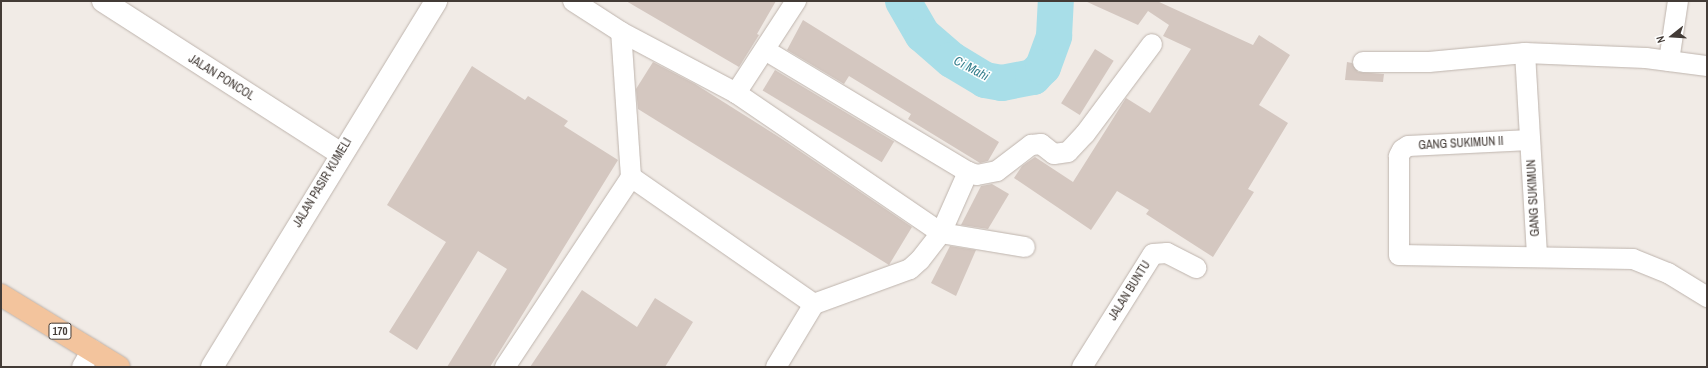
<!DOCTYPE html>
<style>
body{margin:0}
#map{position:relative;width:1708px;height:368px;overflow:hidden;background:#f1ebe6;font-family:"Archivo Narrow",sans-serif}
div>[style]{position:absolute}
.river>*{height:36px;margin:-18px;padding:0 18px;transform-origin:18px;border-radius:18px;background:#a8dee8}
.building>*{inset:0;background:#d4c7c0;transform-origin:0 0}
.roads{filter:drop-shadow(0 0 1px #beb4ad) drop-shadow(0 0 1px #beb4ad)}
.minor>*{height:20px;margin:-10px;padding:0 10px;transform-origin:10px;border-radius:10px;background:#fff}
.tertiary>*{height:22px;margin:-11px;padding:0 11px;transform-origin:11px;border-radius:11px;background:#fff}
.primary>*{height:22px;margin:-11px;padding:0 11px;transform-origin:11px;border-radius:11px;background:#f3c49d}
span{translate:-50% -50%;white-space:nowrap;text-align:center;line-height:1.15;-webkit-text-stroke:3px #fff;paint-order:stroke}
.shield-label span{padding:1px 3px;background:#fff;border:1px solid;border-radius:3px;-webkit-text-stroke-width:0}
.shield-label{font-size:11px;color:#433b36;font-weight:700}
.street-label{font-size:12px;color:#433b36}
.water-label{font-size:13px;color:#357f8d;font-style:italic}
.frame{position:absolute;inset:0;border:2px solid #433b36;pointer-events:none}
.north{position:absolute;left:1652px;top:16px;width:40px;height:40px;-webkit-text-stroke:3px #fff;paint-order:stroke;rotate:253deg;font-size:11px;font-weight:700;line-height:16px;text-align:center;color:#433b36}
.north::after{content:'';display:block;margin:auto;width:14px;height:18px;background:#433b36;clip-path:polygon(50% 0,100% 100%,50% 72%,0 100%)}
</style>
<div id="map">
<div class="river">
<div style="left:903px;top:1px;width:39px;rotate:60deg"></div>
<div style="left:923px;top:35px;width:38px;rotate:41deg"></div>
<div style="left:952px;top:60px;width:39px;rotate:31deg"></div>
<div style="left:985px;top:80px;width:17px;rotate:10deg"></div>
<div style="left:1002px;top:83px;width:32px;rotate:-11deg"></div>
<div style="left:1033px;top:77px;width:14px;rotate:-45deg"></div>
<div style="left:1043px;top:67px;width:33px;rotate:-70deg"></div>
<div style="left:1054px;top:36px;width:35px;rotate:-87deg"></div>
</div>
<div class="building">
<div style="clip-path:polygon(626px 1px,776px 1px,757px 34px,759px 35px,739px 67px)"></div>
<div style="clip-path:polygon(1085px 1px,1157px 1px,1253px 45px,1259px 35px,1290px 55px,1259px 105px,1288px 123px,1248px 189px,1254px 192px,1213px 257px,1146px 214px,1149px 210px,1117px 191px,1091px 230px,1014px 178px,1022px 166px,1035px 157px,1073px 182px,1126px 98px,1150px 113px,1191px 49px,1163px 36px,1169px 25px,1148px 11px,1138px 25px)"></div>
<div style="clip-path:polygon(803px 20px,999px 142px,988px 161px,980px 163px,908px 119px,911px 114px,849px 76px,844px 84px,787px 50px)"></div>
<div style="left:1095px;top:49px;width:22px;height:64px;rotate:32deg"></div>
<div style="clip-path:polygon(653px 62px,695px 84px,782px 139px,912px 227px,889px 265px,638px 109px,636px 89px)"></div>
<div style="clip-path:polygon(1347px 62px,1352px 63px,1358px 72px,1384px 74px,1383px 82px,1345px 80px)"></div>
<div style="clip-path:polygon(472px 66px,525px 100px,528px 96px,568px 121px,564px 126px,618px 160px,490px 367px,447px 367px,507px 269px,478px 251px,417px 350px,389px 332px,446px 242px,387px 205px)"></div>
<div style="left:775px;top:70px;width:139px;height:24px;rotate:31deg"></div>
<div style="clip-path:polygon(992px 184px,1009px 194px,988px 229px,961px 225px,981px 186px)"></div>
<div style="clip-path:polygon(950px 246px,976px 250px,956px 296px,931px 283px)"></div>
<div style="clip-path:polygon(582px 290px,637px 327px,655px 298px,693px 322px,665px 367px,530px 367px)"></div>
</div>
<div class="roads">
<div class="minor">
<div style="left:573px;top:1px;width:57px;rotate:32.9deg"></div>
<div style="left:621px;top:32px;width:130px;rotate:27.9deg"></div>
<div style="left:736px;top:93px;width:248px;rotate:34.3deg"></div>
<div style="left:941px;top:233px;width:85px;rotate:9.5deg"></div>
<div style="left:765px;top:50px;width:237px;rotate:31deg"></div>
<div style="left:1525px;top:53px;width:203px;rotate:86.6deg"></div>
<div style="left:1669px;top:61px;width:61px;rotate:-81.5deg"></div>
<div style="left:1363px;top:62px;width:66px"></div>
<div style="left:1429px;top:62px;width:96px;rotate:-5.4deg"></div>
<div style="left:1525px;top:53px;width:121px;rotate:2.4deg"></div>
<div style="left:1646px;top:58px;width:62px;rotate:7.5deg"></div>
<div style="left:736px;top:93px;width:110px;rotate:-56.9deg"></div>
<div style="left:1530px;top:140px;width:122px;rotate:177.2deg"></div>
<div style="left:1408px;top:146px;width:7px;rotate:146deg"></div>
<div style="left:1402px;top:150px;width:7px;rotate:117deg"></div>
<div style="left:1399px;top:156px;width:99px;rotate:90deg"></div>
<div style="left:1399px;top:255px;width:234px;rotate:1deg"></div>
<div style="left:1633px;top:259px;width:38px;rotate:22deg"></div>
<div style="left:1668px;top:273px;width:46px;rotate:31.6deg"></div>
<div style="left:631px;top:177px;width:223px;rotate:34.8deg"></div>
<div style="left:82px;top:367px;width:20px;rotate:-60deg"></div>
<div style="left:505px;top:367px;width:228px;rotate:-56.4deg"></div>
<div style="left:631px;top:177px;width:145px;rotate:-93.9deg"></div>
<div style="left:776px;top:367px;width:74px;rotate:-58.9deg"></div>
<div style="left:814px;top:304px;width:102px;rotate:-20deg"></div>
<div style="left:910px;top:269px;width:13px;rotate:-42deg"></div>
<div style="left:920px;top:260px;width:34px;rotate:-52deg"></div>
<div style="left:941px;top:233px;width:67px;rotate:-66.1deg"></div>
<div style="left:968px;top:172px;width:9px;rotate:18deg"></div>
<div style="left:977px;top:175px;width:20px;rotate:-11deg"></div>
<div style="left:997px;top:171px;width:43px;rotate:-37.4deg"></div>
<div style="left:1031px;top:145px;width:10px;rotate:-6deg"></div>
<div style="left:1041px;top:144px;width:16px;rotate:38deg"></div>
<div style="left:1054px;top:154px;width:14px;rotate:-8deg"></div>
<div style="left:1068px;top:152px;width:25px;rotate:-47deg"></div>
<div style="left:1085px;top:134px;width:112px;rotate:-53.3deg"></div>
<div style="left:1082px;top:367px;width:133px;rotate:-57.9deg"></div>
<div style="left:1153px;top:254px;width:14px;rotate:-4deg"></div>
<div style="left:1167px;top:253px;width:33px;rotate:27deg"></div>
</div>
<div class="tertiary">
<div style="left:103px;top:1px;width:283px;rotate:32.7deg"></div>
<div style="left:212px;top:367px;width:429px;rotate:-58.5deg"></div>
</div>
<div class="primary">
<div style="left:1px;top:295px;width:138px;rotate:31.4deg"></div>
</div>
</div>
<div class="shield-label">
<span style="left:60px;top:331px">170</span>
</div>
<div class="street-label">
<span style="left:221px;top:78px;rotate:32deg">JALAN PONCOL</span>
<span style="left:1461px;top:144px;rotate:-3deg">GANG SUKIMUN II</span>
<span style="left:323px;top:183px;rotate:-59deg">JALAN PASIR KUMELI</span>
<span style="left:1534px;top:198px;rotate:-93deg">GANG SUKIMUN</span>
<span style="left:1130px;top:291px;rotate:-58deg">JALAN BUNTU</span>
</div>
<div class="water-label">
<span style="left:971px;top:69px;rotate:28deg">Ci Mahi</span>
</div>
<div class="frame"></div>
<div class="north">N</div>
</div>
